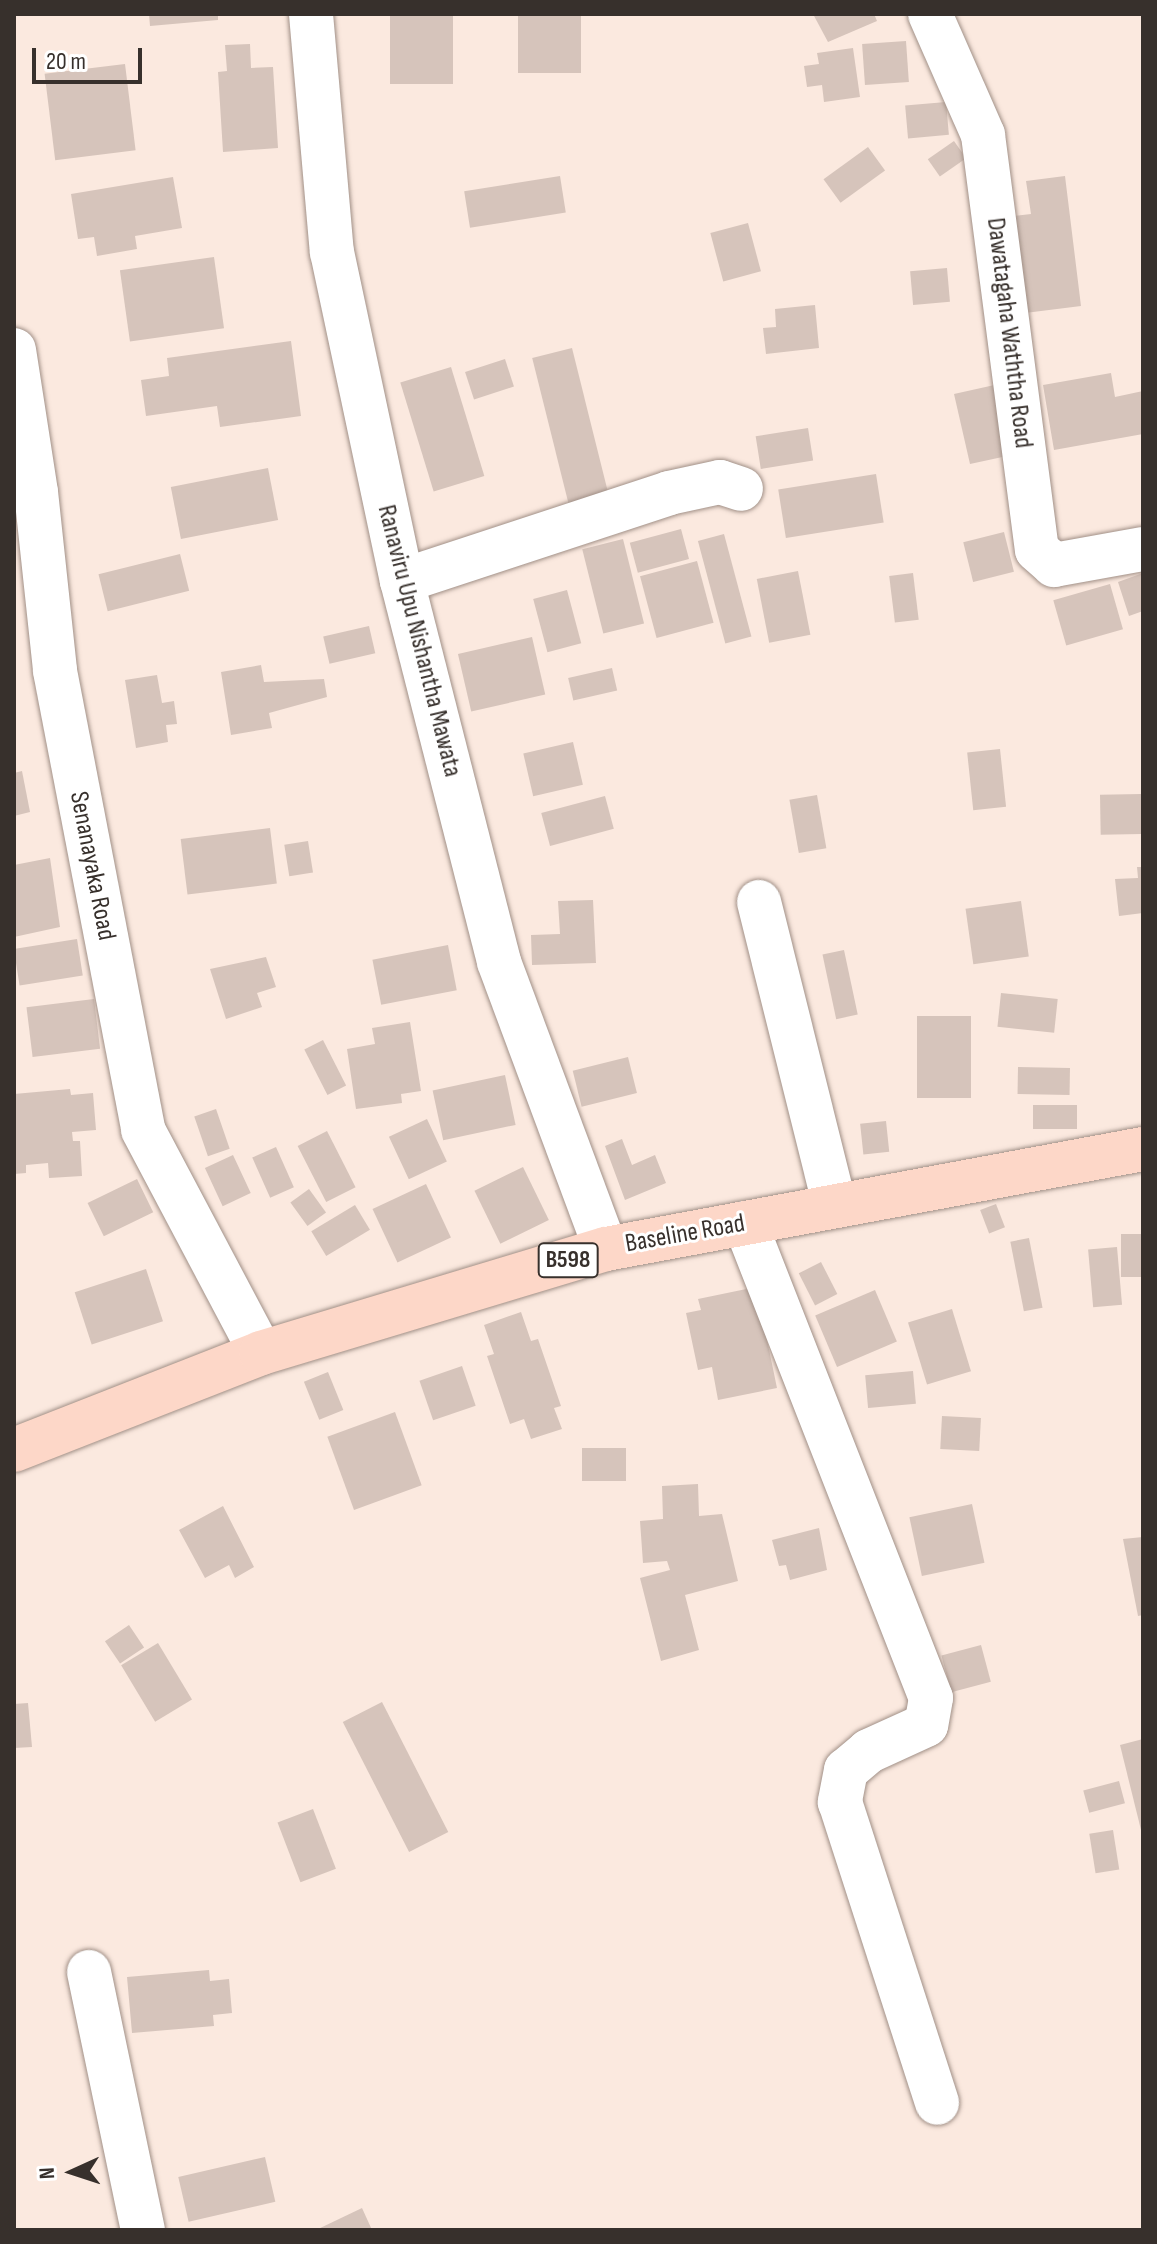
<!DOCTYPE html>
<style>
body{margin:0}
#map{position:relative;width:1157px;height:2244px;overflow:hidden;background:#fbe9df;font-family:"Sofia Sans Condensed",sans-serif}
div>[style]{position:absolute}
.building>*{inset:0;background:#d6c4bb;transform-origin:0 0}
.roads{filter:drop-shadow(0 0 2px #a19087) drop-shadow(0 0 2px #a19087)}
.minor>*{height:44px;margin:-22px;padding:0 22px;transform-origin:22px;border-radius:22px;background:#fff}
.major>*{height:44px;margin:-22px;padding:0 22px;transform-origin:22px;border-radius:22px;background:#fdd7c8}
span{translate:-50% -50%;white-space:nowrap;text-align:center;line-height:1.15;-webkit-text-stroke:6px #fff;paint-order:stroke}
.shield-label span{padding:2px 6px;background:#fff;border:2px solid;border-radius:6px;-webkit-text-stroke-width:0}
.shield-label{font-size:24px;color:#37302c;font-weight:700}
.street-label{font-size:26px;color:#37302c}
.frame{position:absolute;inset:0;border:16px solid #37302c;pointer-events:none}
.north{position:absolute;left:32px;top:2132px;width:80px;height:80px;-webkit-text-stroke:6px #fff;paint-order:stroke;rotate:267deg;font-size:22px;font-weight:700;line-height:32px;text-align:center;color:#37302c}
.north::after{content:'';display:block;margin:auto;width:28px;height:36px;background:#37302c;clip-path:polygon(50% 0,100% 100%,50% 72%,0 100%)}
.scale{position:absolute;left:32px;top:48px;width:110px;height:36px;box-sizing:border-box;border:4px solid #37302c;border-top:0;padding-left:10px;font-size:24px;line-height:28px;white-space:nowrap;color:#37302c;-webkit-text-stroke:6px #fff;paint-order:stroke}
</style>
<div id="map">
<div class="building">
<div style="clip-path:polygon(149px 14px,218px 14px,218px 20px,150px 26px)"></div>
<div style="left:390px;top:14px;width:63px;height:70px"></div>
<div style="left:518px;top:14px;width:63px;height:59px"></div>
<div style="clip-path:polygon(813px 14px,874px 14px,877px 21px,828px 42px)"></div>
<div style="left:906px;top:41px;width:41px;height:44px;rotate:86deg"></div>
<div style="clip-path:polygon(250px 44px,251px 68px,273px 67px,278px 148px,223px 152px,218px 72px,227px 71px,225px 45px)"></div>
<div style="clip-path:polygon(853px 48px,860px 97px,824px 102px,822px 85px,807px 87px,804px 66px,819px 64px,817px 53px)"></div>
<div style="left:125px;top:64px;width:87px;height:81px;rotate:83deg"></div>
<div style="left:946px;top:102px;width:33px;height:41px;rotate:85deg"></div>
<div style="left:954px;top:141px;width:21px;height:32px;rotate:55deg"></div>
<div style="left:868px;top:147px;width:29px;height:55px;rotate:54deg"></div>
<div style="left:560px;top:176px;width:37px;height:97px;rotate:81deg"></div>
<div style="clip-path:polygon(1065px 176px,1081px 306px,1025px 313px,1013px 216px,1031px 214px,1026px 181px)"></div>
<div style="clip-path:polygon(173px 177px,182px 228px,135px 236px,137px 249px,97px 256px,94px 237px,78px 239px,71px 194px)"></div>
<div style="left:748px;top:223px;width:50px;height:39px;rotate:75deg"></div>
<div style="left:214px;top:257px;width:72px;height:95px;rotate:82deg"></div>
<div style="left:947px;top:268px;width:34px;height:37px;rotate:85deg"></div>
<div style="clip-path:polygon(815px 305px,819px 348px,766px 354px,763px 328px,776px 327px,775px 309px)"></div>
<div style="clip-path:polygon(291px 341px,301px 416px,220px 427px,217px 406px,146px 416px,141px 380px,169px 376px,167px 358px)"></div>
<div style="left:572px;top:348px;width:157px;height:41px;rotate:76deg"></div>
<div style="left:505px;top:359px;width:29px;height:42px;rotate:72deg"></div>
<div style="left:451px;top:367px;width:114px;height:53px;rotate:73deg"></div>
<div style="clip-path:polygon(1111px 373px,1115px 397px,1143px 391px,1143px 434px,1054px 450px,1043px 385px)"></div>
<div style="clip-path:polygon(1008px 382px,1007px 456px,970px 464px,954px 394px)"></div>
<div style="left:808px;top:428px;width:33px;height:53px;rotate:81deg"></div>
<div style="left:268px;top:468px;width:53px;height:99px;rotate:79deg"></div>
<div style="left:876px;top:474px;width:49px;height:99px;rotate:81deg"></div>
<div style="left:681px;top:529px;width:31px;height:53px;rotate:75deg"></div>
<div style="left:1004px;top:532px;width:41px;height:42px;rotate:76deg"></div>
<div style="left:724px;top:534px;width:106px;height:27px;rotate:75deg"></div>
<div style="left:623px;top:539px;width:87px;height:42px;rotate:76deg"></div>
<div style="left:180px;top:554px;width:38px;height:84px;rotate:76deg"></div>
<div style="left:697px;top:561px;width:64px;height:59px;rotate:75deg"></div>
<div style="left:798px;top:571px;width:65px;height:42px;rotate:79deg"></div>
<div style="left:913px;top:573px;width:47px;height:24px;rotate:83deg"></div>
<div style="clip-path:polygon(1143px 573px,1143px 611px,1129px 616px,1118px 582px)"></div>
<div style="left:1110px;top:584px;width:47px;height:59px;rotate:74deg"></div>
<div style="left:567px;top:590px;width:55px;height:35px;rotate:75deg"></div>
<div style="left:369px;top:626px;width:28px;height:47px;rotate:77deg"></div>
<div style="left:532px;top:637px;width:59px;height:76px;rotate:77deg"></div>
<div style="clip-path:polygon(261px 665px,264px 682px,324px 679px,327px 697px,269px 713px,272px 728px,231px 735px,221px 672px)"></div>
<div style="left:612px;top:668px;width:23px;height:45px;rotate:77deg"></div>
<div style="clip-path:polygon(157px 675px,162px 703px,174px 701px,177px 724px,166px 725px,168px 742px,136px 748px,125px 680px)"></div>
<div style="left:573px;top:742px;width:44px;height:51px;rotate:77deg"></div>
<div style="left:1000px;top:749px;width:58px;height:33px;rotate:84deg"></div>
<div style="clip-path:polygon(22px 771px,30px 812px,14px 816px,14px 773px)"></div>
<div style="left:1141px;top:794px;width:40px;height:41px;rotate:89deg"></div>
<div style="left:817px;top:795px;width:54px;height:28px;rotate:80deg"></div>
<div style="left:605px;top:796px;width:34px;height:66px;rotate:75deg"></div>
<div style="left:270px;top:828px;width:56px;height:90px;rotate:83deg"></div>
<div style="left:308px;top:841px;width:32px;height:24px;rotate:81deg"></div>
<div style="clip-path:polygon(50px 858px,60px 927px,14px 937px,14px 865px)"></div>
<div style="clip-path:polygon(1137px 867px,1143px 867px,1143px 913px,1119px 916px,1115px 879px,1138px 878px)"></div>
<div style="clip-path:polygon(593px 900px,596px 963px,532px 965px,531px 935px,560px 934px,558px 901px)"></div>
<div style="left:1021px;top:901px;width:56px;height:56px;rotate:82deg"></div>
<div style="left:77px;top:939px;width:37px;height:64px;rotate:81deg"></div>
<div style="left:448px;top:945px;width:46px;height:77px;rotate:79deg"></div>
<div style="left:844px;top:950px;width:66px;height:22px;rotate:78deg"></div>
<div style="clip-path:polygon(266px 957px,276px 987px,257px 993px,262px 1007px,226px 1019px,210px 969px)"></div>
<div style="left:1001px;top:993px;width:57px;height:34px;rotate:6deg"></div>
<div style="left:94px;top:999px;width:50px;height:68px;rotate:83deg"></div>
<div style="left:971px;top:1016px;width:82px;height:54px;rotate:90deg"></div>
<div style="clip-path:polygon(410px 1022px,421px 1091px,401px 1094px,402px 1103px,356px 1109px,347px 1049px,375px 1044px,372px 1028px)"></div>
<div style="left:323px;top:1040px;width:51px;height:21px;rotate:63deg"></div>
<div style="left:628px;top:1057px;width:37px;height:57px;rotate:76deg"></div>
<div style="left:1018px;top:1067px;width:52px;height:27px;rotate:1deg"></div>
<div style="left:505px;top:1075px;width:51px;height:74px;rotate:78deg"></div>
<div style="clip-path:polygon(70px 1089px,71px 1095px,93px 1093px,96px 1130px,72px 1132px,73px 1141px,80px 1141px,82px 1176px,49px 1178px,48px 1163px,26px 1165px,26px 1173px,14px 1174px,14px 1094px)"></div>
<div style="left:1033px;top:1105px;width:44px;height:24px"></div>
<div style="left:216px;top:1109px;width:42px;height:23px;rotate:71deg"></div>
<div style="left:427px;top:1119px;width:47px;height:42px;rotate:65deg"></div>
<div style="left:886px;top:1121px;width:31px;height:26px;rotate:84deg"></div>
<div style="left:327px;top:1131px;width:63px;height:33px;rotate:63deg"></div>
<div style="clip-path:polygon(622px 1139px,632px 1165px,655px 1155px,666px 1183px,625px 1200px,605px 1146px)"></div>
<div style="left:276px;top:1147px;width:44px;height:26px;rotate:66deg"></div>
<div style="left:233px;top:1155px;width:42px;height:31px;rotate:65deg"></div>
<div style="left:523px;top:1167px;width:59px;height:54px;rotate:64deg"></div>
<div style="left:137px;top:1179px;width:37px;height:55px;rotate:64deg"></div>
<div style="left:426px;top:1184px;width:59px;height:59px;rotate:65deg"></div>
<div style="left:309px;top:1189px;width:29px;height:23px;rotate:54deg"></div>
<div style="left:996px;top:1204px;width:25px;height:17px;rotate:69deg"></div>
<div style="left:355px;top:1205px;width:29px;height:51px;rotate:59deg"></div>
<div style="left:1143px;top:1234px;width:43px;height:22px;rotate:90deg"></div>
<div style="left:1029px;top:1238px;width:71px;height:19px;rotate:79deg"></div>
<div style="left:1117px;top:1247px;width:58px;height:29px;rotate:85deg"></div>
<div style="left:821px;top:1262px;width:36px;height:25px;rotate:63deg"></div>
<div style="left:146px;top:1269px;width:55px;height:75px;rotate:72deg"></div>
<div style="clip-path:polygon(756px 1287px,777px 1388px,718px 1400px,712px 1367px,698px 1370px,686px 1313px,701px 1310px,698px 1299px)"></div>
<div style="left:875px;top:1290px;width:56px;height:65px;rotate:67deg"></div>
<div style="left:952px;top:1309px;width:65px;height:46px;rotate:73deg"></div>
<div style="clip-path:polygon(521px 1312px,531px 1341px,538px 1339px,561px 1406px,554px 1408px,562px 1429px,531px 1439px,524px 1419px,510px 1424px,487px 1356px,494px 1354px,484px 1325px)"></div>
<div style="left:462px;top:1366px;width:42px;height:45px;rotate:71deg"></div>
<div style="left:913px;top:1371px;width:33px;height:48px;rotate:85deg"></div>
<div style="left:328px;top:1372px;width:41px;height:26px;rotate:68deg"></div>
<div style="left:395px;top:1412px;width:78px;height:72px;rotate:70deg"></div>
<div style="left:942px;top:1416px;width:39px;height:33px;rotate:3deg"></div>
<div style="left:582px;top:1448px;width:44px;height:33px"></div>
<div style="clip-path:polygon(698px 1484px,699px 1516px,722px 1514px,738px 1581px,685px 1595px,699px 1650px,661px 1661px,640px 1578px,670px 1570px,667px 1561px,643px 1563px,640px 1521px,663px 1519px,662px 1486px)"></div>
<div style="left:972px;top:1504px;width:60px;height:64px;rotate:78deg"></div>
<div style="clip-path:polygon(223px 1506px,254px 1567px,235px 1578px,229px 1565px,205px 1578px,179px 1530px)"></div>
<div style="clip-path:polygon(819px 1528px,827px 1570px,790px 1580px,786px 1565px,779px 1566px,772px 1540px)"></div>
<div style="clip-path:polygon(1143px 1537px,1143px 1615px,1138px 1616px,1123px 1539px)"></div>
<div style="left:129px;top:1625px;width:27px;height:29px;rotate:56deg"></div>
<div style="left:158px;top:1643px;width:66px;height:43px;rotate:59deg"></div>
<div style="left:981px;top:1645px;width:38px;height:41px;rotate:75deg"></div>
<div style="left:382px;top:1702px;width:146px;height:44px;rotate:63deg"></div>
<div style="clip-path:polygon(28px 1703px,32px 1747px,14px 1748px,14px 1704px)"></div>
<div style="clip-path:polygon(1143px 1739px,1143px 1834px,1142px 1834px,1120px 1745px)"></div>
<div style="left:1119px;top:1781px;width:23px;height:37px;rotate:75deg"></div>
<div style="left:313px;top:1809px;width:64px;height:38px;rotate:69deg"></div>
<div style="left:1113px;top:1830px;width:40px;height:24px;rotate:81deg"></div>
<div style="clip-path:polygon(209px 1970px,210px 1981px,229px 1979px,232px 2013px,213px 2015px,214px 2026px,132px 2033px,127px 1977px)"></div>
<div style="left:265px;top:2157px;width:46px;height:89px;rotate:77deg"></div>
<div style="clip-path:polygon(362px 2208px,372px 2230px,316px 2230px)"></div>
</div>
<div class="roads">
<div class="minor">
<div style="left:311px;top:14px;width:239px;rotate:85deg"></div>
<div style="left:332px;top:252px;width:336px;rotate:78deg"></div>
<div style="left:402px;top:581px;width:393px;rotate:75.7deg"></div>
<div style="left:499px;top:962px;width:306px;rotate:69.6deg"></div>
<div style="left:930px;top:14px;width:132px;rotate:66.3deg"></div>
<div style="left:983px;top:135px;width:418px;rotate:82.6deg"></div>
<div style="left:1037px;top:550px;width:23px;rotate:41deg"></div>
<div style="left:1054px;top:565px;width:90px;rotate:-10.2deg"></div>
<div style="left:14px;top:350px;width:144px;rotate:81.2deg"></div>
<div style="left:36px;top:492px;width:180px;rotate:83.9deg"></div>
<div style="left:55px;top:671px;width:467px;rotate:79.1deg"></div>
<div style="left:143px;top:1130px;width:252px;rotate:62.1deg"></div>
<div style="left:402px;top:581px;width:281px;rotate:-18.2deg"></div>
<div style="left:669px;top:493px;width:52px;rotate:-12.2deg"></div>
<div style="left:720px;top:482px;width:22px;rotate:18deg"></div>
<div style="left:759px;top:902px;width:313px;rotate:76deg"></div>
<div style="left:745px;top:1223px;width:510px;rotate:68.62deg"></div>
<div style="left:931px;top:1698px;width:27px;rotate:100deg"></div>
<div style="left:926px;top:1725px;width:63px;rotate:155.5deg"></div>
<div style="left:869px;top:1751px;width:30px;rotate:140deg"></div>
<div style="left:846px;top:1770px;width:33px;rotate:101deg"></div>
<div style="left:840px;top:1802px;width:316px;rotate:72.1deg"></div>
<div style="left:89px;top:1972px;width:264px;rotate:78.2deg"></div>
</div>
<div class="major">
<div style="left:14px;top:1450px;width:265px;rotate:-21.4deg"></div>
<div style="left:261px;top:1353px;width:360px;rotate:-16.8deg"></div>
<div style="left:606px;top:1249px;width:546px;rotate:-10.55deg"></div>
</div>
</div>
<div class="shield-label">
<span style="left:568px;top:1260px">B598</span>
</div>
<div class="street-label">
<span style="left:1009px;top:333px;rotate:83deg">Dawatagaha Waththa Road</span>
<span style="left:419px;top:641px;rotate:76deg">Ranaviru Upu Nishantha Mawata</span>
<span style="left:92px;top:866px;rotate:79deg">Senanayaka Road</span>
<span style="left:685px;top:1234px;rotate:-10deg">Baseline Road</span>
</div>
<div class="frame"></div>
<div class="north">N</div>
<div class="scale">20 m</div>
</div>
